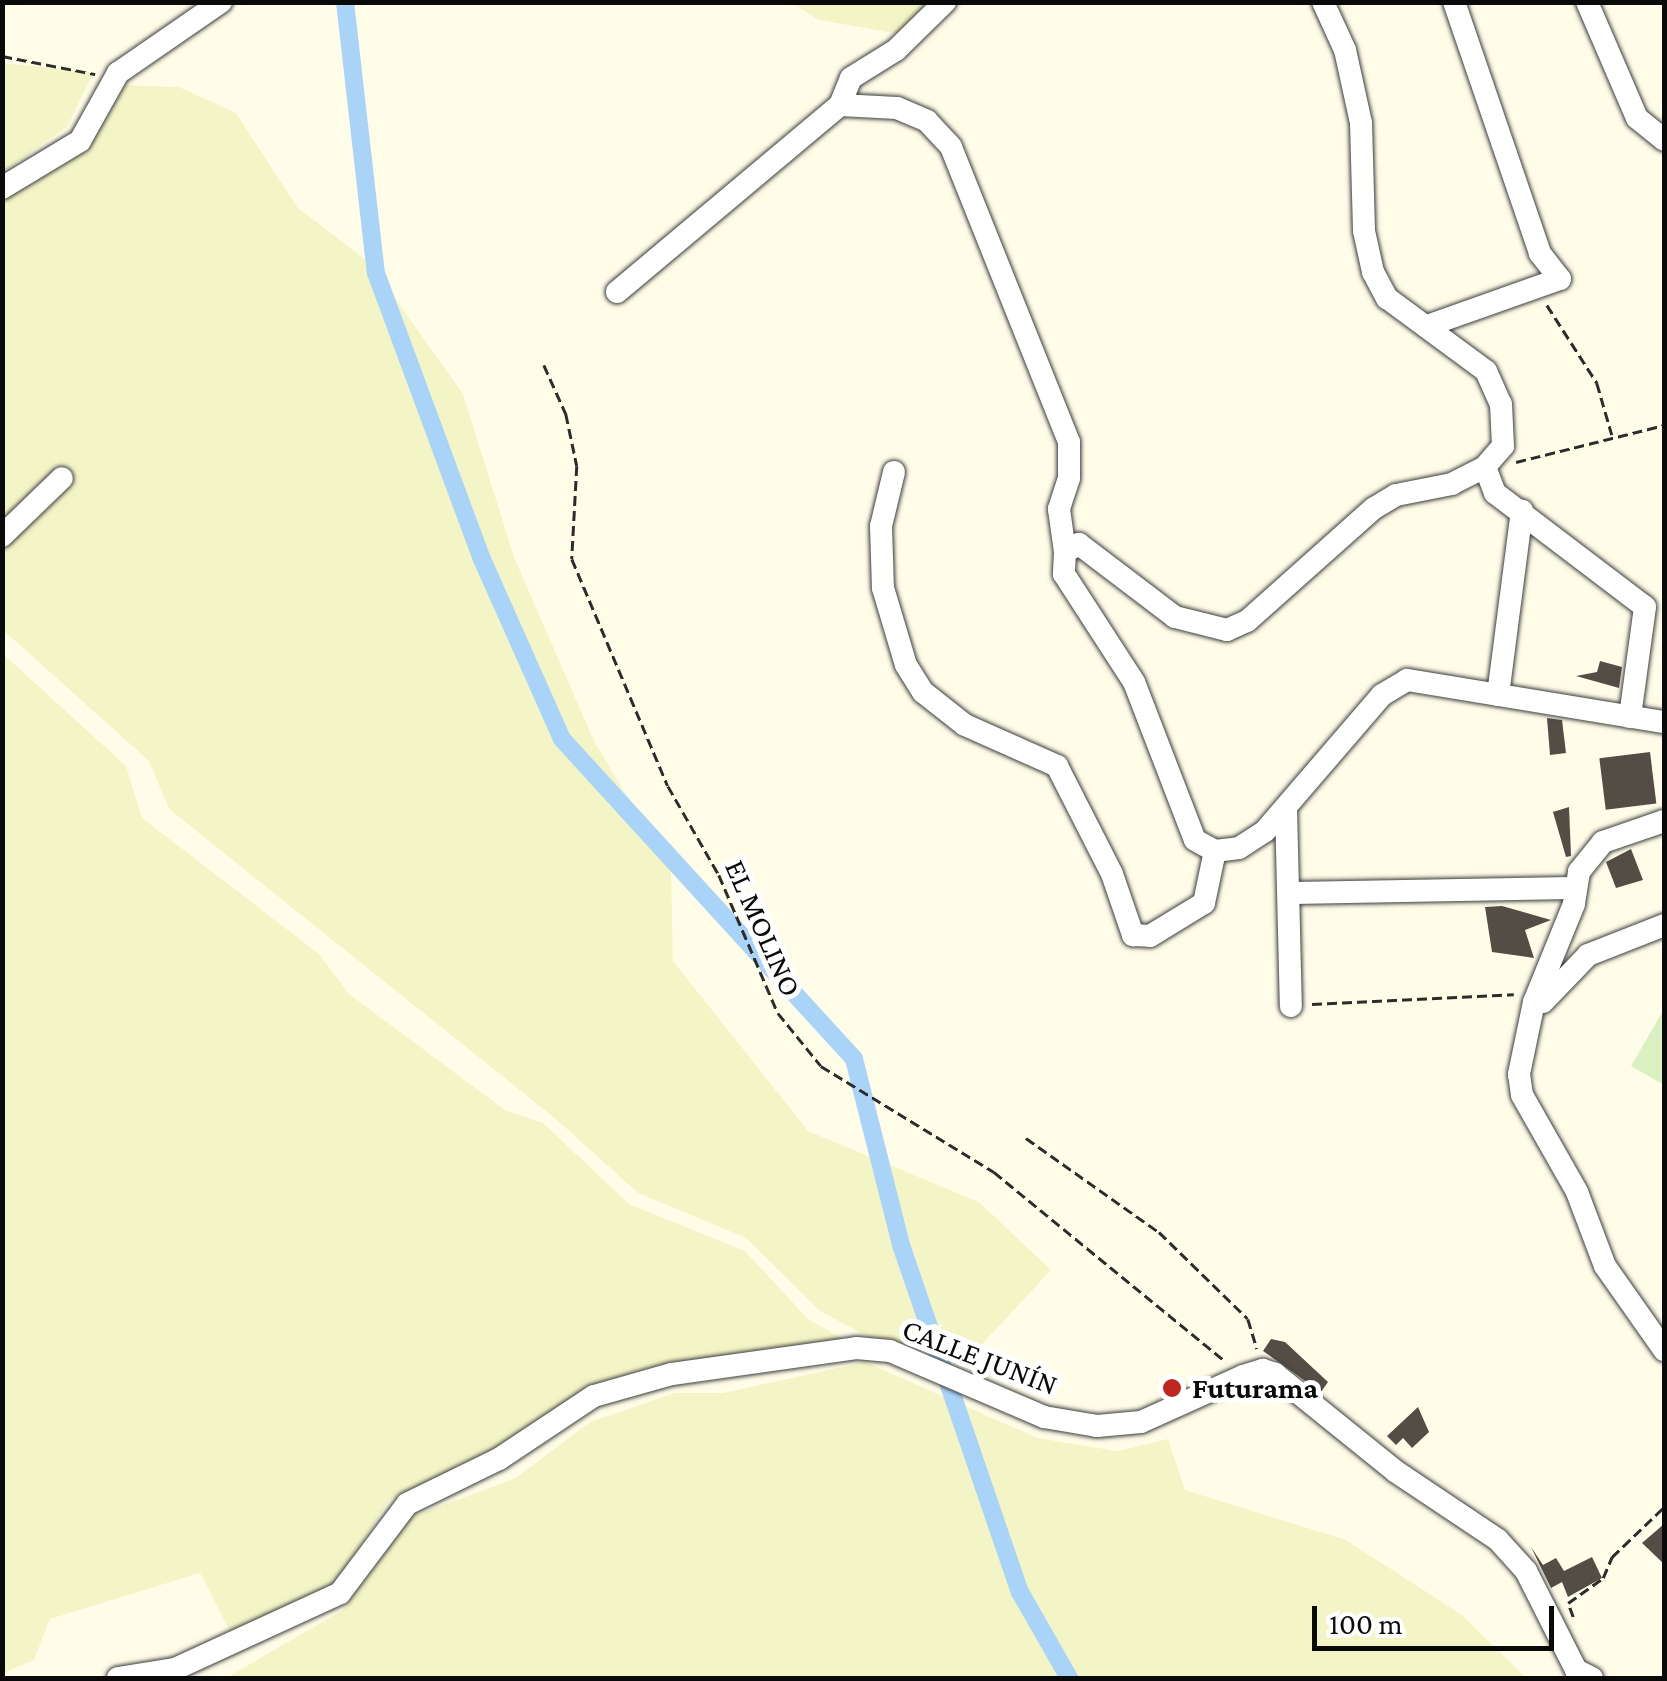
<!DOCTYPE html>
<meta charset="utf-8">
<style>
body{margin:0}
#map{position:relative;width:1667px;height:1681px;overflow:hidden;background:#fffde8;font-family:"Crimson Pro",serif}
div>[style]{position:absolute}
.farmland>*{inset:0;background:#f4f5c7}
.pitch>*{inset:0;background:#dcf1c3}
.canal>*{height:18px;margin:-9px;padding:0 9px;transform-origin:9px;border-radius:9px;background:#aad3f8}
.building>*{inset:0;background:#534d46;transform-origin:0 0}
.path>*{height:2.5px;margin-top:-1.25px;transform-origin:0;background:repeating-linear-gradient(90deg,#2c2c2c 0 10px,transparent 0 15px)}
.roads{filter:drop-shadow(0 0 2px #3d3d3d) drop-shadow(0 0 2px #3d3d3d)}
.minor>*{height:22px;margin:-11px;padding:0 11px;transform-origin:11px;border-radius:11px;background:#fff}
.dots>*{width:28px;height:28px;translate:-50% -50%;box-sizing:border-box;border:5px solid #fff;border-radius:50%}
span{translate:-50% -50%;white-space:nowrap;text-align:center;line-height:1.15;-webkit-text-stroke:10px #fff;paint-order:stroke}
.street-label{font-size:30px;color:#0a0a0a}
.poi-label{font-size:30px;color:#0a0a0a;font-weight:700}
.left{translate:0 -50%;text-align:left}
.frame{position:absolute;inset:0;border:5px solid #0a0a0a;pointer-events:none}
.scale{position:absolute;left:1312px;top:1606px;width:242px;height:45px;box-sizing:border-box;border:5px solid #0a0a0a;border-top:0;padding-left:12px;font-size:30px;line-height:35px;white-space:nowrap;color:#0a0a0a;-webkit-text-stroke:8px #fff;paint-order:stroke}
</style>
<div id="map">
<div class="farmland">
<div style="clip-path:polygon(792px 3px,943px 3px,900px 34px,819px 20px)"></div>
<div style="clip-path:polygon(2px 63px,94px 72px,67px 127px,3px 172px)"></div>
<div style="clip-path:polygon(114px 85px,179px 87px,236px 113px,297px 207px,371px 264px,463px 394px,514px 557px,594px 741px,671px 870px,673px 961px,808px 1131px,979px 1202px,1051px 1270px,972px 1355px,874px 1340px,820px 1311px,746px 1238px,638px 1193px,557px 1120px,169px 809px,149px 761px,3px 630px,3px 199px,82px 147px)"></div>
<div style="clip-path:polygon(2px 653px,126px 766px,142px 818px,319px 954px,349px 994px,505px 1110px,543px 1123px,629px 1204px,745px 1251px,808px 1319px,847px 1341px,713px 1365px,643px 1368px,487px 1460px,389px 1500px,334px 1587px,230px 1631px,200px 1573px,50px 1619px,34px 1660px,3px 1673px)"></div>
<div style="clip-path:polygon(865px 1362px,1038px 1438px,1117px 1451px,1168px 1439px,1185px 1490px,1346px 1540px,1462px 1615px,1526px 1678px,226px 1678px,343px 1610px,403px 1520px,516px 1478px,590px 1422px,675px 1393px,723px 1393px)"></div>
</div>
<div class="pitch">
<div style="clip-path:polygon(1664px 1009px,1664px 1085px,1631px 1066px)"></div>
</div>
<div class="canal">
<div style="left:345px;top:2px;width:273px;rotate:83.5deg"></div>
<div style="left:376px;top:273px;width:303px;rotate:69.7deg"></div>
<div style="left:481px;top:557px;width:199px;rotate:66deg"></div>
<div style="left:562px;top:739px;width:433px;rotate:47.6deg"></div>
<div style="left:854px;top:1059px;width:192px;rotate:75.8deg"></div>
<div style="left:901px;top:1245px;width:367px;rotate:71.1deg"></div>
<div style="left:1020px;top:1592px;width:99px;rotate:60.3deg"></div>
</div>
<div class="building">
<div style="clip-path:polygon(1600px 661px,1622px 667px,1619px 688px,1576px 676px,1597px 672px)"></div>
<div style="clip-path:polygon(1547px 718px,1562px 720px,1566px 753px,1550px 755px)"></div>
<div style="left:1650px;top:752px;width:52px;height:51px;rotate:83deg"></div>
<div style="clip-path:polygon(1569px 807px,1571px 856px,1566px 857px,1553px 812px)"></div>
<div style="clip-path:polygon(1631px 849px,1643px 880px,1616px 888px,1606px 862px)"></div>
<div style="clip-path:polygon(1502px 906px,1551px 920px,1525px 930px,1534px 958px,1492px 952px,1485px 907px)"></div>
<div style="clip-path:polygon(1271px 1339px,1285px 1342px,1328px 1382px,1321px 1392px,1263px 1351px)"></div>
<div style="clip-path:polygon(1418px 1407px,1429px 1432px,1412px 1448px,1403px 1438px,1396px 1445px,1387px 1436px)"></div>
<div style="clip-path:polygon(1664px 1524px,1664px 1564px,1642px 1543px)"></div>
<div style="clip-path:polygon(1531px 1547px,1543px 1565px,1556px 1558px,1564px 1571px,1592px 1557px,1602px 1578px,1568px 1597px,1562px 1582px,1551px 1588px)"></div>
</div>
<div class="path">
<div style="left:2px;top:56px;width:95px;rotate:11deg"></div>
<div style="left:1547px;top:305px;width:93px;rotate:57.3deg"></div>
<div style="left:1597px;top:383px;width:54px;rotate:73.9deg"></div>
<div style="left:544px;top:365px;width:54px;rotate:65.8deg"></div>
<div style="left:566px;top:414px;width:53px;rotate:78.1deg"></div>
<div style="left:577px;top:466px;width:93px;rotate:93.1deg"></div>
<div style="left:572px;top:559px;width:246px;rotate:67.1deg"></div>
<div style="left:668px;top:786px;width:103px;rotate:60.2deg"></div>
<div style="left:719px;top:875px;width:150px;rotate:66.9deg"></div>
<div style="left:778px;top:1013px;width:68px;rotate:50.9deg"></div>
<div style="left:821px;top:1066px;width:203px;rotate:31.5deg"></div>
<div style="left:994px;top:1172px;width:300px;rotate:39.3deg"></div>
<div style="left:1516px;top:462px;width:153px;rotate:-14deg"></div>
<div style="left:1312px;top:1004px;width:202px;rotate:-2.8deg"></div>
<div style="left:1026px;top:1138px;width:163px;rotate:35.3deg"></div>
<div style="left:1159px;top:1232px;width:124px;rotate:44.3deg"></div>
<div style="left:1248px;top:1319px;width:31px;rotate:73deg"></div>
<div style="left:1573px;top:1617px;width:15px;rotate:-110deg"></div>
<div style="left:1568px;top:1603px;width:43px;rotate:-35.5deg"></div>
<div style="left:1603px;top:1578px;width:23px;rotate:-67deg"></div>
<div style="left:1612px;top:1557px;width:72px;rotate:-43.9deg"></div>
</div>
<div class="roads">
<div class="minor">
<div style="left:1323px;top:2px;width:53px;rotate:65.4deg"></div>
<div style="left:1345px;top:50px;width:75px;rotate:77.6deg"></div>
<div style="left:1361px;top:123px;width:108px;rotate:88.4deg"></div>
<div style="left:1364px;top:231px;width:42px;rotate:77.6deg"></div>
<div style="left:1373px;top:272px;width:30px;rotate:62deg"></div>
<div style="left:1387px;top:298px;width:123px;rotate:36.4deg"></div>
<div style="left:1486px;top:371px;width:36px;rotate:66deg"></div>
<div style="left:1501px;top:404px;width:42px;rotate:87.3deg"></div>
<div style="left:1503px;top:446px;width:28px;rotate:131deg"></div>
<div style="left:1485px;top:467px;width:37px;rotate:153deg"></div>
<div style="left:1452px;top:484px;width:57px;rotate:168.9deg"></div>
<div style="left:1396px;top:495px;width:26px;rotate:149deg"></div>
<div style="left:1374px;top:508px;width:170px;rotate:138.3deg"></div>
<div style="left:1247px;top:621px;width:22px;rotate:156deg"></div>
<div style="left:1227px;top:630px;width:54px;rotate:-166deg"></div>
<div style="left:1175px;top:617px;width:121px;rotate:-142.8deg"></div>
<div style="left:1079px;top:544px;width:16px;rotate:150deg"></div>
<div style="left:1065px;top:552px;width:22px;rotate:93deg"></div>
<div style="left:1064px;top:574px;width:129px;rotate:57.1deg"></div>
<div style="left:1134px;top:682px;width:169px;rotate:68.9deg"></div>
<div style="left:1195px;top:840px;width:23px;rotate:29deg"></div>
<div style="left:1215px;top:851px;width:24px;rotate:-7deg"></div>
<div style="left:1239px;top:848px;width:31px;rotate:-33deg"></div>
<div style="left:1265px;top:831px;width:179px;rotate:-49.3deg"></div>
<div style="left:1382px;top:695px;width:29px;rotate:-31deg"></div>
<div style="left:1407px;top:680px;width:260px;rotate:9.3deg"></div>
<div style="left:1587px;top:2px;width:126px;rotate:66.7deg"></div>
<div style="left:1637px;top:118px;width:35px;rotate:39deg"></div>
<div style="left:840px;top:105px;width:57px;rotate:3deg"></div>
<div style="left:897px;top:108px;width:33px;rotate:23deg"></div>
<div style="left:927px;top:121px;width:35px;rotate:47deg"></div>
<div style="left:951px;top:147px;width:318px;rotate:68.2deg"></div>
<div style="left:1069px;top:442px;width:36px;rotate:90deg"></div>
<div style="left:1069px;top:478px;width:33px;rotate:108deg"></div>
<div style="left:1059px;top:509px;width:43px;rotate:82.1deg"></div>
<div style="left:2px;top:188px;width:91px;rotate:-31.1deg"></div>
<div style="left:80px;top:141px;width:78px;rotate:-60.8deg"></div>
<div style="left:118px;top:73px;width:125px;rotate:-34.6deg"></div>
<div style="left:617px;top:292px;width:291px;rotate:-40deg"></div>
<div style="left:840px;top:105px;width:29px;rotate:-68deg"></div>
<div style="left:851px;top:78px;width:53px;rotate:-31.9deg"></div>
<div style="left:896px;top:50px;width:69px;rotate:-44.4deg"></div>
<div style="left:1427px;top:326px;width:141px;rotate:-19.5deg"></div>
<div style="left:1560px;top:279px;width:33px;rotate:-128deg"></div>
<div style="left:1540px;top:253px;width:265px;rotate:-108.9deg"></div>
<div style="left:1485px;top:467px;width:28px;rotate:69deg"></div>
<div style="left:1495px;top:493px;width:188px;rotate:37.2deg"></div>
<div style="left:1645px;top:607px;width:111px;rotate:97.8deg"></div>
<div style="left:894px;top:472px;width:56px;rotate:103.5deg"></div>
<div style="left:881px;top:526px;width:62px;rotate:88.2deg"></div>
<div style="left:883px;top:588px;width:80px;rotate:73.4deg"></div>
<div style="left:906px;top:665px;width:32px;rotate:58deg"></div>
<div style="left:923px;top:692px;width:53px;rotate:38.2deg"></div>
<div style="left:965px;top:725px;width:101px;rotate:24deg"></div>
<div style="left:1057px;top:766px;width:121px;rotate:63deg"></div>
<div style="left:1112px;top:874px;width:65px;rotate:71deg"></div>
<div style="left:1133px;top:935px;width:17px;rotate:3deg"></div>
<div style="left:1150px;top:936px;width:63px;rotate:-31.4deg"></div>
<div style="left:1204px;top:903px;width:53px;rotate:-78.1deg"></div>
<div style="left:2px;top:536px;width:83px;rotate:-44deg"></div>
<div style="left:1498px;top:695px;width:186px;rotate:-82.6deg"></div>
<div style="left:1286px;top:808px;width:198px;rotate:88.6deg"></div>
<div style="left:1664px;top:821px;width:65px;rotate:161deg"></div>
<div style="left:1603px;top:842px;width:38px;rotate:129deg"></div>
<div style="left:1579px;top:872px;width:32px;rotate:99deg"></div>
<div style="left:1574px;top:904px;width:106px;rotate:112.2deg"></div>
<div style="left:1534px;top:1002px;width:74px;rotate:101.8deg"></div>
<div style="left:1519px;top:1074px;width:21px;rotate:82deg"></div>
<div style="left:1522px;top:1095px;width:112px;rotate:60.4deg"></div>
<div style="left:1577px;top:1192px;width:79px;rotate:69.3deg"></div>
<div style="left:1605px;top:1266px;width:103px;rotate:54.9deg"></div>
<div style="left:1290px;top:893px;width:284px;rotate:-1deg"></div>
<div style="left:1543px;top:1002px;width:65px;rotate:-46.2deg"></div>
<div style="left:1588px;top:955px;width:82px;rotate:-21.5deg"></div>
<div style="left:118px;top:1678px;width:58px;rotate:-9deg"></div>
<div style="left:175px;top:1669px;width:182px;rotate:-24.7deg"></div>
<div style="left:340px;top:1593px;width:111px;rotate:-53deg"></div>
<div style="left:407px;top:1504px;width:102px;rotate:-26.1deg"></div>
<div style="left:499px;top:1459px;width:114px;rotate:-33.6deg"></div>
<div style="left:594px;top:1396px;width:81px;rotate:-15.8deg"></div>
<div style="left:672px;top:1374px;width:186px;rotate:-8deg"></div>
<div style="left:856px;top:1348px;width:34px;rotate:5deg"></div>
<div style="left:890px;top:1351px;width:168px;rotate:23.2deg"></div>
<div style="left:1044px;top:1417px;width:54px;rotate:9.6deg"></div>
<div style="left:1097px;top:1426px;width:44px;rotate:-5.2deg"></div>
<div style="left:1141px;top:1422px;width:112px;rotate:-24.3deg"></div>
<div style="left:1243px;top:1376px;width:21px;rotate:-17deg"></div>
<div style="left:1263px;top:1370px;width:13px;rotate:18deg"></div>
<div style="left:1275px;top:1374px;width:154px;rotate:38.9deg"></div>
<div style="left:1395px;top:1471px;width:124px;rotate:33.8deg"></div>
<div style="left:1498px;top:1540px;width:42px;rotate:47.9deg"></div>
<div style="left:1526px;top:1571px;width:111px;rotate:63.2deg"></div>
<div style="left:1576px;top:1670px;width:18px;rotate:27deg"></div>
</div>
</div>
<div class="dots">
<div style="left:1172px;top:1388px;background:#be281e"></div>
</div>
<div class="street-label">
<span style="left:763px;top:928px;rotate:66deg">EL MOLINO</span>
<span style="left:980px;top:1357px;rotate:21deg">CALLE JUNÍN</span>
</div>
<div class="poi-label">
<span class="left" style="left:1192px;top:1388px">Futurama</span>
</div>
<div class="frame"></div>
<div class="scale">100 m</div>
</div>
